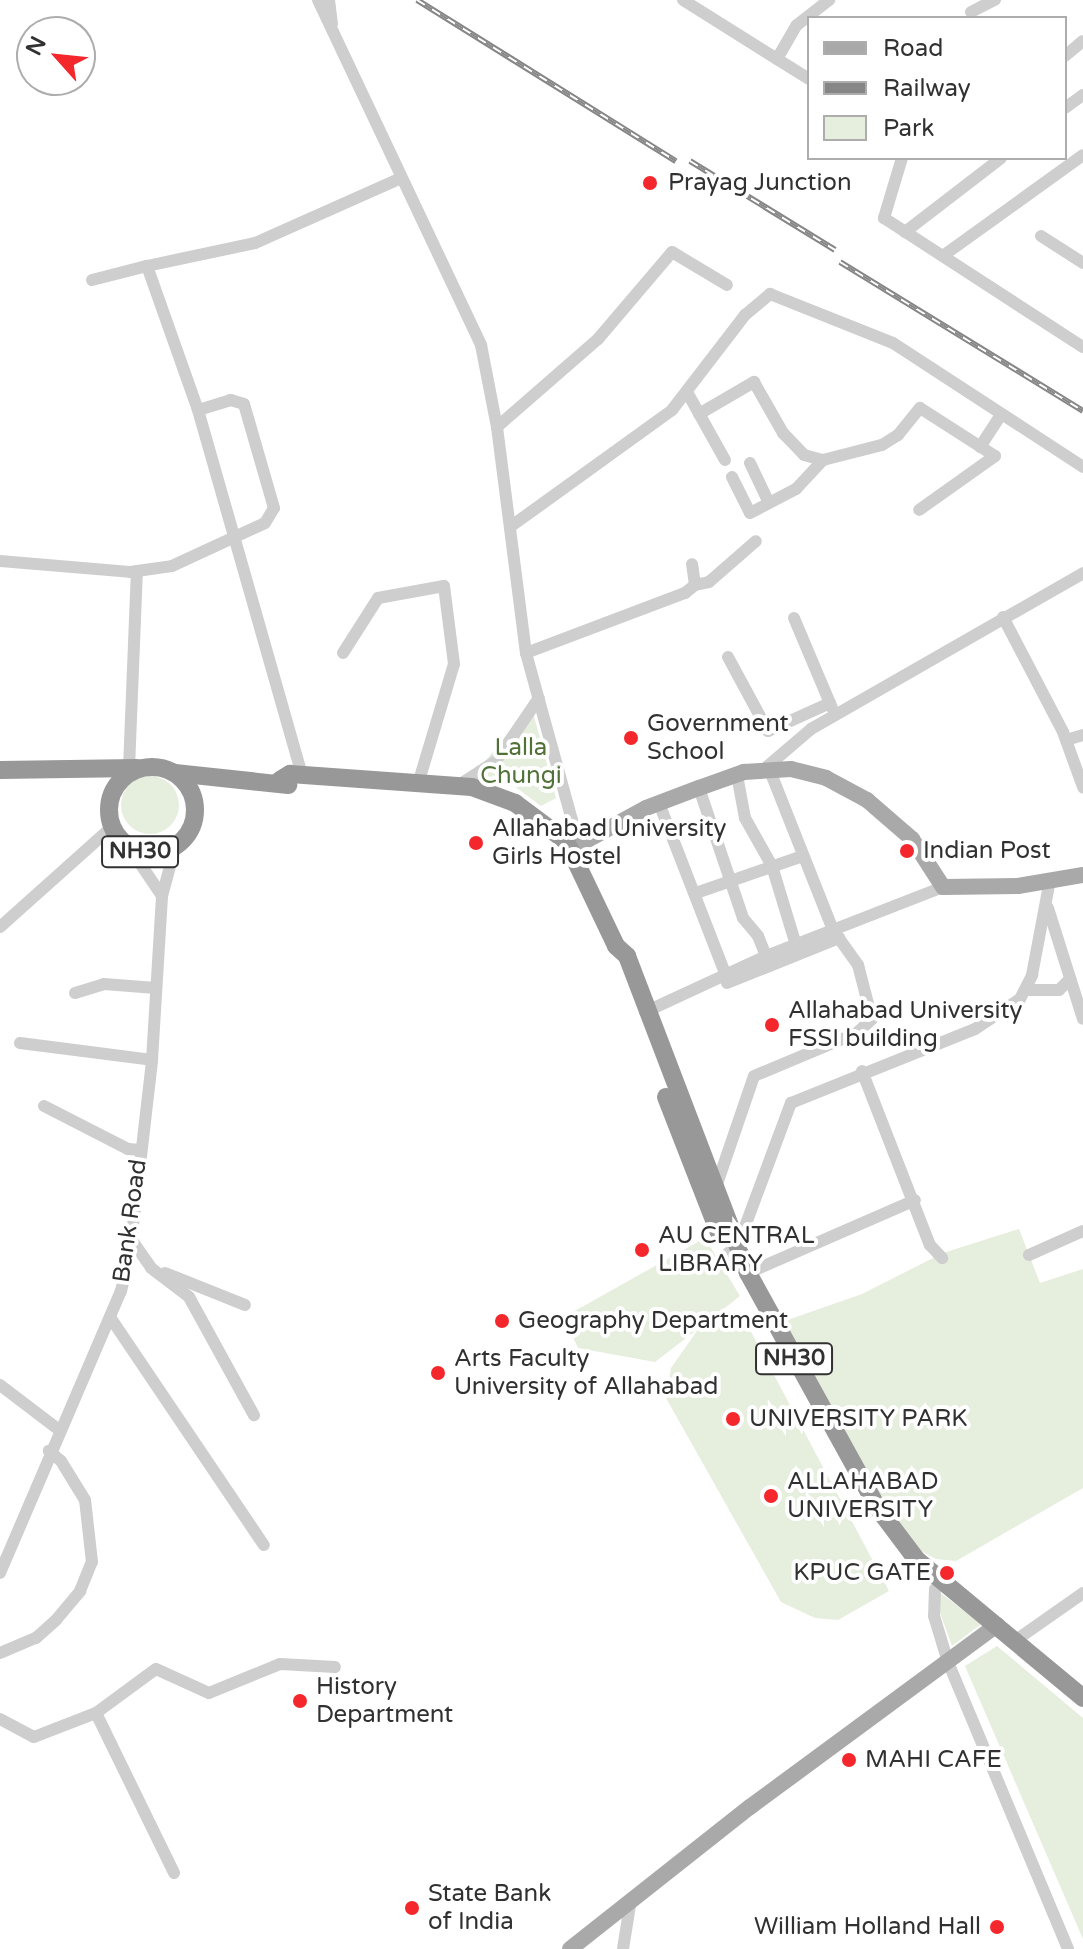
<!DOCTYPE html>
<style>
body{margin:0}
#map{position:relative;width:1083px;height:1949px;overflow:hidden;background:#fff;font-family:"Varela Round",sans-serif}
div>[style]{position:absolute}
.green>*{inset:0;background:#e6eede}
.round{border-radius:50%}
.minor>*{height:12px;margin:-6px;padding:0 6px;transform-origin:6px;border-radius:6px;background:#cecece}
.major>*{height:16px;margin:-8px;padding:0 8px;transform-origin:8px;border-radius:8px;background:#a9a9a9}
.highway>*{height:18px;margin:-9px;padding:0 9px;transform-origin:9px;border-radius:9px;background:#989898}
.highway>.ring{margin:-9px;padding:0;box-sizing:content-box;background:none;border:18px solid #989898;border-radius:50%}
.rail>*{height:6px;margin-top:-3px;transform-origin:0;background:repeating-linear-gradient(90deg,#fff 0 9px,#868686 0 18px);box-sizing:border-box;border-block:2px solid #868686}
.dots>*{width:22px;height:22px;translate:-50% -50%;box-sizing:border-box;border:4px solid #fff;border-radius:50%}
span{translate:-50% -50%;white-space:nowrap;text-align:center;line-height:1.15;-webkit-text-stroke:8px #fff;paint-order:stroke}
.shield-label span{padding:2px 6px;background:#fff;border:2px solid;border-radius:6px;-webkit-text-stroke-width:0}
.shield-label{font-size:22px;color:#313131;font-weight:700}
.poi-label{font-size:24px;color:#313131}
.left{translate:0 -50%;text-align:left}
.right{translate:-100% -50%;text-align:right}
.park-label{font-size:24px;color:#517139}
.street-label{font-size:24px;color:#313131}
.legend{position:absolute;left:807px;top:16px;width:260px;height:144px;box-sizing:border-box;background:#fff;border:2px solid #adadad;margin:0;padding:10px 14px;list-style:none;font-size:24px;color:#313131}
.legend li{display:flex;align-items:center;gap:16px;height:40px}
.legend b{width:40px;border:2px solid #adadad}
.north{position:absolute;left:16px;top:16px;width:80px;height:80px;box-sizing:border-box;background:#fff;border:2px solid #adadad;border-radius:50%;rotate:297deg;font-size:22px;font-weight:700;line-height:32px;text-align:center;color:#313131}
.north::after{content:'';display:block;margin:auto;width:28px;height:36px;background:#f4272c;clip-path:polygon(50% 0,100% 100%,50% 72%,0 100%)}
</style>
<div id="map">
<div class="green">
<div style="clip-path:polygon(531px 705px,556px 798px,541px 806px,514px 786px,473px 776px)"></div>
<div class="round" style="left:121px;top:776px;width:58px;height:58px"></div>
<div style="clip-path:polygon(1019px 1229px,1040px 1283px,1083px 1269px,1083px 1488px,956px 1561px,936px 1559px,910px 1545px,779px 1323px,862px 1294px,943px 1253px)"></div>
<div style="clip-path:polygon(705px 1238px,740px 1296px,702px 1326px,741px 1313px,889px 1591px,838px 1620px,815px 1618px,781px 1602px,666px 1398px,671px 1368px,699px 1328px,655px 1362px,578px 1348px,564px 1317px)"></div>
<div style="clip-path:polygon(930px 1585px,981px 1624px,952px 1646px)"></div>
<div style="clip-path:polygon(997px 1646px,1083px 1718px,1083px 1939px,965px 1666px)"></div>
</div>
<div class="minor">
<div style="left:318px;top:0;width:382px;rotate:64.7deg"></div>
<div style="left:481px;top:345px;width:84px;rotate:79deg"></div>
<div style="left:497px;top:427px;width:228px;rotate:82.7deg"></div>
<div style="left:526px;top:653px;width:173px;rotate:74.6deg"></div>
<div style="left:572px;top:820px;width:22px;rotate:106deg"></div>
<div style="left:329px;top:0;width:24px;rotate:83deg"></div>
<div style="left:683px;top:0;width:149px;rotate:32.1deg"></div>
<div style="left:971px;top:12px;width:27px;rotate:-27deg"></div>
<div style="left:1065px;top:56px;width:23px;rotate:-40deg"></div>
<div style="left:777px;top:59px;width:39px;rotate:-60deg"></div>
<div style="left:797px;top:25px;width:41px;rotate:-38deg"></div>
<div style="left:1065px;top:108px;width:22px;rotate:-36deg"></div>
<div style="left:902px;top:158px;width:63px;rotate:106.7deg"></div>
<div style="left:884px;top:218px;width:237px;rotate:33deg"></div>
<div style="left:905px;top:232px;width:121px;rotate:-37.6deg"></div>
<div style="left:1041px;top:236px;width:50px;rotate:32.7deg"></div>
<div style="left:944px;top:255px;width:171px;rotate:-35.7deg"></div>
<div style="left:92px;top:280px;width:57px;rotate:-14.3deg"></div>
<div style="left:687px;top:392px;width:78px;rotate:60.8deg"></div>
<div style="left:699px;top:414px;width:64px;rotate:-30.2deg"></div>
<div style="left:754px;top:382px;width:59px;rotate:60.4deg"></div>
<div style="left:783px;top:433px;width:30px;rotate:46deg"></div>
<div style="left:804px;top:455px;width:20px;rotate:15deg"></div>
<div style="left:823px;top:460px;width:61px;rotate:-14.3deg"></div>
<div style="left:882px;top:445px;width:19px;rotate:-32deg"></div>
<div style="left:898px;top:435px;width:35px;rotate:-51deg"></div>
<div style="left:920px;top:408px;width:89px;rotate:32.6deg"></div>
<div style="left:995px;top:456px;width:93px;rotate:144.6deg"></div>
<div style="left:497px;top:427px;width:134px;rotate:-41.1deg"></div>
<div style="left:598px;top:339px;width:114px;rotate:-49.6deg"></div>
<div style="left:672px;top:252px;width:64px;rotate:31deg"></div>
<div style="left:980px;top:447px;width:38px;rotate:-57deg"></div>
<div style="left:750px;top:463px;width:44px;rotate:64.6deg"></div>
<div style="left:732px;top:477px;width:40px;rotate:63.4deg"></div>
<div style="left:750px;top:513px;width:52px;rotate:-27.6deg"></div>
<div style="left:796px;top:489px;width:40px;rotate:-47deg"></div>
<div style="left:510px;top:527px;width:200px;rotate:-35.8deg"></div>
<div style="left:672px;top:410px;width:120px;rotate:-52.5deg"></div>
<div style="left:745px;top:315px;width:33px;rotate:-40deg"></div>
<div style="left:770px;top:294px;width:132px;rotate:21.7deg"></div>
<div style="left:893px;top:343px;width:227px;rotate:33.1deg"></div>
<div style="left:0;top:561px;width:130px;rotate:4.8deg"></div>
<div style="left:130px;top:572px;width:42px;rotate:-8.1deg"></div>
<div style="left:172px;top:566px;width:102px;rotate:-24.8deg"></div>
<div style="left:265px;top:523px;width:17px;rotate:-59deg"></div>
<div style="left:274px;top:508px;width:108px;rotate:-106.1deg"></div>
<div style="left:244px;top:404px;width:14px;rotate:-163deg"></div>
<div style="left:231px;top:400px;width:34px;rotate:163deg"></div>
<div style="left:695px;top:585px;width:14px;rotate:-12deg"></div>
<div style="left:709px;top:582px;width:62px;rotate:-41.1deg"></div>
<div style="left:1003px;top:617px;width:130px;rotate:62.4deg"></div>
<div style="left:1063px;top:732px;width:59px;rotate:70deg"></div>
<div style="left:794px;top:618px;width:98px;rotate:67.1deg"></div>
<div style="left:343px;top:653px;width:65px;rotate:-57.5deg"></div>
<div style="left:378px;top:598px;width:67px;rotate:-10.3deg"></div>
<div style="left:444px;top:586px;width:79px;rotate:82.7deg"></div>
<div style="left:454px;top:664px;width:125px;rotate:106.7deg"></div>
<div style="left:526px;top:653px;width:170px;rotate:-20.7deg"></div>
<div style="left:685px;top:593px;width:13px;rotate:-39deg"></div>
<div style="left:695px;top:585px;width:21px;rotate:-98deg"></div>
<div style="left:728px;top:657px;width:84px;rotate:61.6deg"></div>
<div style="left:768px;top:731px;width:68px;rotate:-24.3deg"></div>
<div style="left:1066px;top:740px;width:18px;rotate:-16deg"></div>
<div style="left:129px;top:768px;width:197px;rotate:-87.7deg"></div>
<div style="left:762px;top:771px;width:65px;rotate:-40.6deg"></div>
<div style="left:811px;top:729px;width:314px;rotate:-29.8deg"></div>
<div style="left:302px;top:775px;width:380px;rotate:-105.9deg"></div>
<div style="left:198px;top:410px;width:153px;rotate:-109.5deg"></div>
<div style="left:147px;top:266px;width:110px;rotate:-12deg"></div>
<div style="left:255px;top:243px;width:160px;rotate:-24deg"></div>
<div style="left:737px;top:775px;width:44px;rotate:79.5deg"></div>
<div style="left:745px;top:818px;width:55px;rotate:60.6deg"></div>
<div style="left:772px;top:866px;width:83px;rotate:73.1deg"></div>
<div style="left:459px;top:785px;width:44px;rotate:-33deg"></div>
<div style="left:496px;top:761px;width:76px;rotate:-55.7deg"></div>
<div style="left:699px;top:788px;width:137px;rotate:71.3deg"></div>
<div style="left:743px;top:918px;width:23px;rotate:50deg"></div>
<div style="left:758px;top:936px;width:22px;rotate:68deg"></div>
<div style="left:659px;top:803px;width:186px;rotate:68.8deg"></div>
<div style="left:129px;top:847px;width:59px;rotate:56deg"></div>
<div style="left:696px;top:893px;width:113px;rotate:-19.1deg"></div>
<div style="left:1048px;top:908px;width:116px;rotate:72.5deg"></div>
<div style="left:0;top:927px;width:150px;rotate:-41.8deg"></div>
<div style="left:727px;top:983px;width:121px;rotate:-21.9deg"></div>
<div style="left:1026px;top:990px;width:33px"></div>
<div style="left:1059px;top:990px;width:16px;rotate:-45deg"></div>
<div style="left:75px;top:993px;width:30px;rotate:-17deg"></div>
<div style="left:104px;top:984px;width:52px;rotate:4.4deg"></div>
<div style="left:645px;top:1012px;width:133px;rotate:-24.8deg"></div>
<div style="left:766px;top:956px;width:190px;rotate:-21.3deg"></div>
<div style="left:20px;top:1043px;width:133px;rotate:7.3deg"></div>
<div style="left:862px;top:1071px;width:187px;rotate:68.7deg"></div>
<div style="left:930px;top:1245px;width:18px;rotate:47deg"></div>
<div style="left:44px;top:1106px;width:94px;rotate:27.1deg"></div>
<div style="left:128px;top:1149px;width:13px;rotate:4deg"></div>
<div style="left:716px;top:1187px;width:117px;rotate:-71.1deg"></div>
<div style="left:754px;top:1076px;width:112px;rotate:-22.7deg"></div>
<div style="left:857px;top:1033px;width:21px;rotate:-43deg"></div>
<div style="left:872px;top:1019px;width:56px;rotate:-104.5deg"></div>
<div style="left:858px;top:965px;width:43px;rotate:-125.5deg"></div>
<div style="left:833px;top:930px;width:171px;rotate:-111.6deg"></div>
<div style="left:131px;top:1239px;width:35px;rotate:55deg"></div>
<div style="left:151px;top:1268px;width:48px;rotate:37.3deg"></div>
<div style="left:189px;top:1297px;width:135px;rotate:61.2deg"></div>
<div style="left:728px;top:1253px;width:10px;rotate:-29deg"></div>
<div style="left:737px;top:1248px;width:155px;rotate:-69.6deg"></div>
<div style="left:791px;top:1103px;width:198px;rotate:-21.9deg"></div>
<div style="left:975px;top:1029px;width:54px;rotate:-33.7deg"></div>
<div style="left:1020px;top:999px;width:27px;rotate:-63deg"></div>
<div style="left:1032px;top:975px;width:97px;rotate:-79.3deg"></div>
<div style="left:1029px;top:1255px;width:59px;rotate:-24deg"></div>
<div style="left:165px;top:1273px;width:86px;rotate:21.8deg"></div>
<div style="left:748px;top:1273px;width:182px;rotate:-23.6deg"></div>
<div style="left:110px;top:1317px;width:275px;rotate:56deg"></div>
<div style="left:0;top:1385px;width:74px;rotate:37.3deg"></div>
<div style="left:0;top:1573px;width:307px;rotate:-66.8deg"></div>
<div style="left:121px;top:1291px;width:32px;rotate:-76deg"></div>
<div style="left:129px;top:1260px;width:201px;rotate:-83.4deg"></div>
<div style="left:152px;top:1060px;width:164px;rotate:-86.5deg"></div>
<div style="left:162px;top:896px;width:50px;rotate:-74.8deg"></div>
<div style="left:935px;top:1589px;width:27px;rotate:92deg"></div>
<div style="left:934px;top:1616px;width:48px;rotate:73.1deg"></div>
<div style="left:948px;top:1662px;width:311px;rotate:67.3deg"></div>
<div style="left:1016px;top:1640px;width:82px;rotate:-35deg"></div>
<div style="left:0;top:1653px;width:39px;rotate:-23deg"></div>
<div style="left:36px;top:1638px;width:27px;rotate:-42deg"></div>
<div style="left:56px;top:1620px;width:38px;rotate:-50deg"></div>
<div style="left:80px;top:1591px;width:31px;rotate:-68deg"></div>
<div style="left:92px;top:1562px;width:62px;rotate:-96.4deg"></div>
<div style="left:85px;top:1500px;width:46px;rotate:-121.6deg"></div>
<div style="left:61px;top:1461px;width:16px;rotate:-140deg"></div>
<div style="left:96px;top:1713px;width:178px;rotate:64deg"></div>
<div style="left:0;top:1719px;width:38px;rotate:28deg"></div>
<div style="left:34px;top:1737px;width:66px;rotate:-21.2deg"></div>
<div style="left:96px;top:1713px;width:74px;rotate:-36.3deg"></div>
<div style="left:156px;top:1669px;width:58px;rotate:24.4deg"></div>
<div style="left:209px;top:1693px;width:77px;rotate:-22.2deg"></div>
<div style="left:280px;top:1664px;width:55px;rotate:3.1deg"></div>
<div style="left:623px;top:1949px;width:51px;rotate:-80.9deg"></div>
</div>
<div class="major">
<div style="left:571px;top:849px;width:85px;rotate:-28.7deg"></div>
<div style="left:646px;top:808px;width:57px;rotate:-20.7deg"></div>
<div style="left:699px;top:788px;width:48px;rotate:-19.6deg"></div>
<div style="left:744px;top:772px;width:47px;rotate:-3.7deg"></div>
<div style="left:791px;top:769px;width:36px;rotate:14deg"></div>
<div style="left:826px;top:778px;width:47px;rotate:28.2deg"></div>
<div style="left:867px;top:800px;width:60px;rotate:40.9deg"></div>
<div style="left:912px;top:839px;width:57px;rotate:57.1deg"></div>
<div style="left:943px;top:887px;width:75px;rotate:-0.8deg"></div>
<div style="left:1018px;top:886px;width:66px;rotate:-9.6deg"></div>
<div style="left:570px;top:1949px;width:229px;rotate:-38.3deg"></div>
<div style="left:750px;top:1807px;width:307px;rotate:-36.4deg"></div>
</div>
<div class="highway">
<div class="ring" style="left:109px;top:767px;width:68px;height:68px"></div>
<div style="left:0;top:770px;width:137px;rotate:-0.8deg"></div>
<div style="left:175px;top:773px;width:114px;rotate:6.1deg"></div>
<div style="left:280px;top:780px;width:12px;rotate:-31deg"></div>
<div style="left:290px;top:774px;width:182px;rotate:4.1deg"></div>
<div style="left:472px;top:787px;width:46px;rotate:20.4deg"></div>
<div style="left:515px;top:803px;width:64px;rotate:36.7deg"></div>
<div style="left:566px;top:841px;width:116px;rotate:64.5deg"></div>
<div style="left:616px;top:946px;width:15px;rotate:42deg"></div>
<div style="left:627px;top:956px;width:339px;rotate:69.1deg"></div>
<div style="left:748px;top:1273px;width:267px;rotate:61.1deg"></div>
<div style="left:877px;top:1507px;width:66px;rotate:53deg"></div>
<div style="left:917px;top:1560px;width:216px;rotate:39.7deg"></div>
<div style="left:666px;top:1097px;width:146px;rotate:68.7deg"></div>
</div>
<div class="rail">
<div style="left:417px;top:0;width:305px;rotate:31.9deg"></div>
<div style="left:690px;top:161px;width:170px;rotate:31.5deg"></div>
<div style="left:840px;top:262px;width:285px;rotate:31.5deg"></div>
</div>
<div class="dots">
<div style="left:650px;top:183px;background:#f4272c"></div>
<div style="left:631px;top:738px;background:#f4272c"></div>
<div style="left:476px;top:843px;background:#f4272c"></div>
<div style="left:907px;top:851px;background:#f4272c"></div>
<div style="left:772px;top:1025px;background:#f4272c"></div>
<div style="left:642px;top:1250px;background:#f4272c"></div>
<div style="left:502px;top:1321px;background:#f4272c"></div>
<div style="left:438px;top:1373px;background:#f4272c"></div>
<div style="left:733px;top:1419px;background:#f4272c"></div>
<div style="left:771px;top:1496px;background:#f4272c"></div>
<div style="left:947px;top:1573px;background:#f4272c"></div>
<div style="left:300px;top:1701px;background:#f4272c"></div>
<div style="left:849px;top:1760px;background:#f4272c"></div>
<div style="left:412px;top:1908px;background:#f4272c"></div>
<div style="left:997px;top:1927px;background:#f4272c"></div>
</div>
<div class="shield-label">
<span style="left:140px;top:852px">NH30</span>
<span style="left:794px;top:1359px">NH30</span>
</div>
<div class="poi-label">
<span class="left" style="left:668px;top:183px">Prayag Junction</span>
<span class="left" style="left:647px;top:738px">Government<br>School</span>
<span class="left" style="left:492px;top:843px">Allahabad University<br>Girls Hostel</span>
<span class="left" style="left:923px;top:851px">Indian Post</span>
<span class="left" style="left:788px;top:1025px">Allahabad University<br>FSSI building</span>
<span class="left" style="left:658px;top:1250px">AU CENTRAL<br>LIBRARY</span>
<span class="left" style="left:518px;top:1321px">Geography Department</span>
<span class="left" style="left:454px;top:1373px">Arts Faculty<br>University of Allahabad</span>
<span class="left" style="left:749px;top:1419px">UNIVERSITY PARK</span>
<span class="left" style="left:787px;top:1496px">ALLAHABAD<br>UNIVERSITY</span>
<span class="right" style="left:931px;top:1573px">KPUC GATE</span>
<span class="left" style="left:316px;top:1701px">History<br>Department</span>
<span class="left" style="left:865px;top:1760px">MAHI CAFE</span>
<span class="left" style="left:428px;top:1908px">State Bank<br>of India</span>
<span class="right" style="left:981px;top:1927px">William Holland Hall</span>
</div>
<div class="park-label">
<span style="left:521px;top:762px">Lalla<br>Chungi</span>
</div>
<div class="street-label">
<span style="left:130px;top:1221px;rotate:-82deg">Bank Road</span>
</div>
<ul class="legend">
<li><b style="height:10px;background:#a9a9a9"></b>Road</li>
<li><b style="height:10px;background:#868686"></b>Railway</li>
<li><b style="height:22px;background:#e6eede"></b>Park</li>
</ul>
<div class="north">N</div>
</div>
